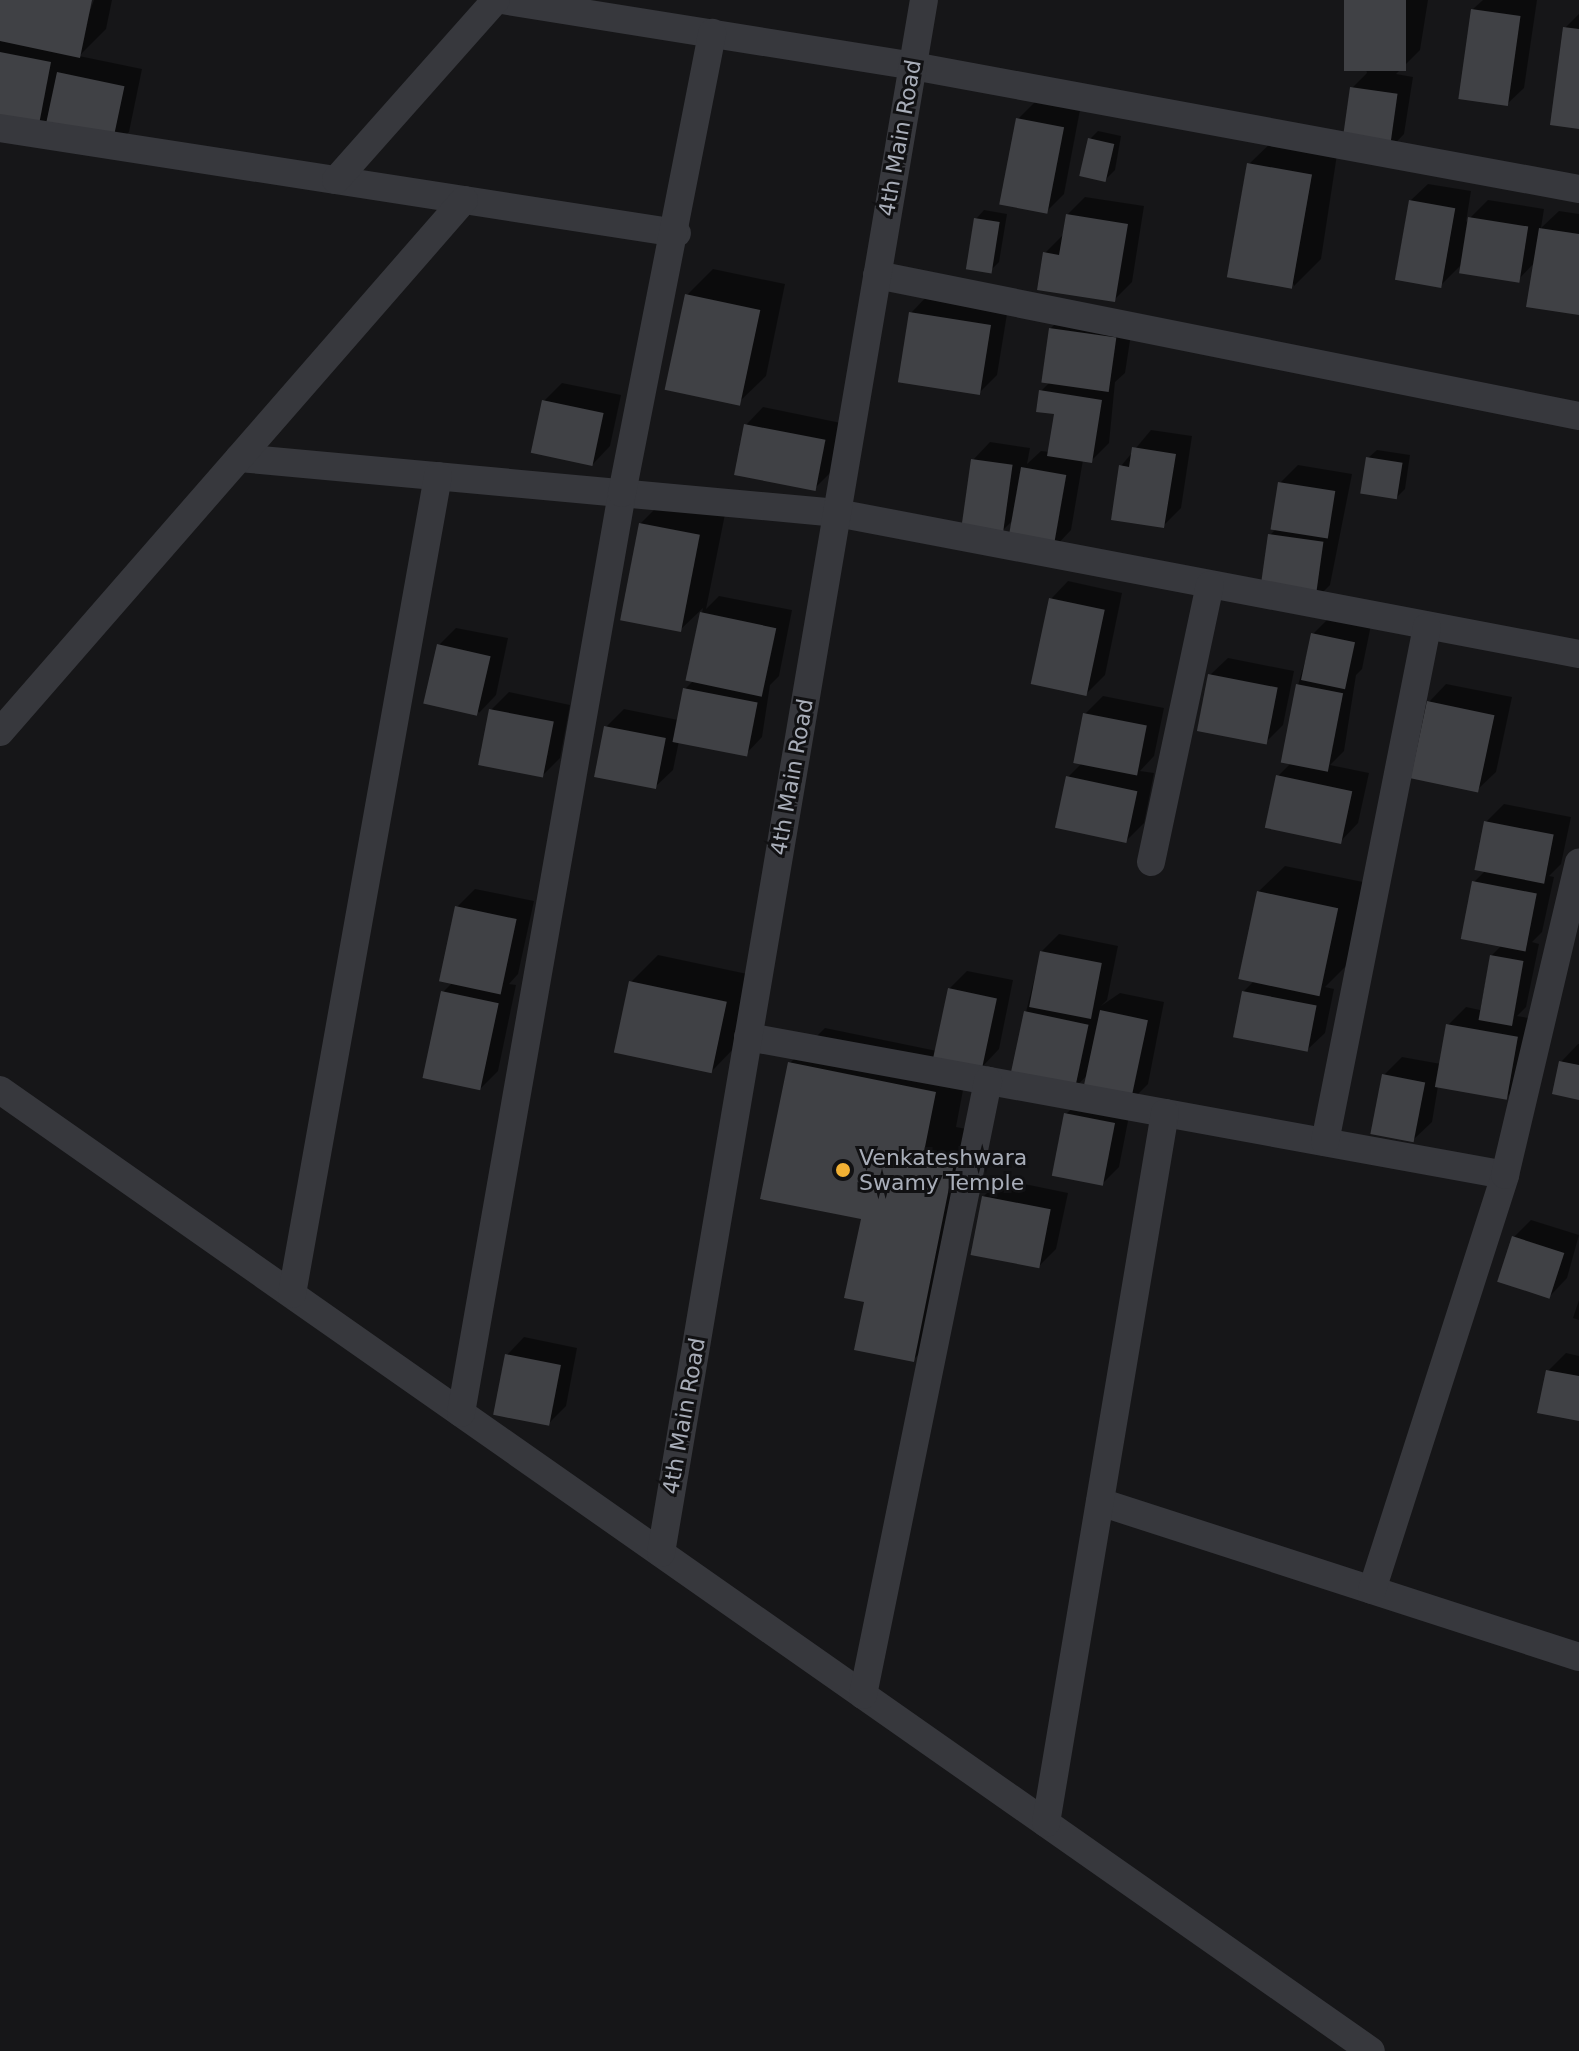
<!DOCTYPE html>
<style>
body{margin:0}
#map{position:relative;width:1579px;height:2051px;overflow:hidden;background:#161618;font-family:"DejaVu Sans",sans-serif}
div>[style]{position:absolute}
.shadow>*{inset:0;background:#0007}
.building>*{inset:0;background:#404145;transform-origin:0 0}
.minor>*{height:28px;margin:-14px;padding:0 14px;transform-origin:14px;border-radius:14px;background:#37383d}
.dots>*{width:22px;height:22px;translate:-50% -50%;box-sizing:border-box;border:4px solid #111113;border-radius:50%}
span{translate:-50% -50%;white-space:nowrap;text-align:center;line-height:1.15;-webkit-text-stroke:6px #111113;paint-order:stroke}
.street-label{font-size:22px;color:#a8adb8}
.poi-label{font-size:22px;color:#a8adb8}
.left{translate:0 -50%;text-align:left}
</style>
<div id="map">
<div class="shadow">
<div style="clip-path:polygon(0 0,90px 0,84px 27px,94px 0,112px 0,106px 29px,79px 56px,142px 69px,129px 132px,111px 150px,0 126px)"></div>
<div style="clip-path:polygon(1346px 0,1428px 0,1420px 50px,1396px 74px,1413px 77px,1404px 134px,1387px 152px,1352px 88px,1367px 73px)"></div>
<div style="clip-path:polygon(1483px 0,1537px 0,1524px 88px,1506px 105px,1473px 9px)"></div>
<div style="clip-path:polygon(1579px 14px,1579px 127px,1565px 28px)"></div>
<div style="clip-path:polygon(1036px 101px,1080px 110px,1064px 194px,1046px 212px,1018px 119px)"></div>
<div style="clip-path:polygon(1098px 131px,1121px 136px,1115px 170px,1106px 179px,1090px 139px)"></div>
<div style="clip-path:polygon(1276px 138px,1338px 148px,1321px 259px,1294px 286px,1249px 164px)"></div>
<div style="clip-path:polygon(1428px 184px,1471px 191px,1466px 222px,1488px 200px,1544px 209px,1541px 228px,1559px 211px,1579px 214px,1579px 313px,1535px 262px,1518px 280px,1463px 263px,1441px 285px,1410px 201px)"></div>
<div style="clip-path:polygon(1085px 197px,1144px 206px,1132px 282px,1114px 300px,1045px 253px,1063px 235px,1067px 215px)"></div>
<div style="clip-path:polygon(984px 210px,1007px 214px,999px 262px,991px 270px,976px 219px)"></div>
<div style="clip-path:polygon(713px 269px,785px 284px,766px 376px,739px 402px,687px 295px)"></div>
<div style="clip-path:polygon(928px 295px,1008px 308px,997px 375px,979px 393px,911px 313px)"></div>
<div style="clip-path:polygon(1068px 311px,1133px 321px,1125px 373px,1115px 382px,1109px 443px,1091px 461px,1083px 460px,1071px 530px,1054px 548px,1016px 517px,1002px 531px,973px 460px,990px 442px,1030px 448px,1027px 464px,1041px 451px,1050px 452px,1056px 412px,1041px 391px,1051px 381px,1050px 329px)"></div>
<div style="clip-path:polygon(562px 383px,621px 395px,610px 446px,593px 464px,544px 401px)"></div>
<div style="clip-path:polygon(763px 407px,841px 423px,831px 472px,813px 490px,746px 425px)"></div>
<div style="clip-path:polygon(1151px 430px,1192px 436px,1181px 508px,1163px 526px,1121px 466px)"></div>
<div style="clip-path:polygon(1377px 450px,1410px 455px,1405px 489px,1396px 498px,1368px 458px)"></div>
<div style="clip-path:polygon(1298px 465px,1352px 474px,1330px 585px,1313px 602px,1270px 535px,1277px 528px,1280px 483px)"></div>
<div style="clip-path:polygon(667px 497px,726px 509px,706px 609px,719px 596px,792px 610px,779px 676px,770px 685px,762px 737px,745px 755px,679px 741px,673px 770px,655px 787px,606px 727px,624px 709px,678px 720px,685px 689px,694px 680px,688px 679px,703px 608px,680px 630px,640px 524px)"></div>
<div style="clip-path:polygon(1068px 581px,1122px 593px,1105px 675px,1087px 693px,1051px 599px)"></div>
<div style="clip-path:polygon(1330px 617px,1371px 625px,1362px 669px,1356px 675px,1344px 751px,1330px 765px,1369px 773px,1358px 823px,1341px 841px,1278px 776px,1292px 762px,1298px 685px,1313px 634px)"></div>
<div style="clip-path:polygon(456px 628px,508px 638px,496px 695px,479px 713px,439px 645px)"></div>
<div style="clip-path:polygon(1228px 658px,1294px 671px,1283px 725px,1265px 743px,1210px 675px)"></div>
<div style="clip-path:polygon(1446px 684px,1512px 697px,1496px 772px,1478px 789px,1429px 702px)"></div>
<div style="clip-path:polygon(509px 692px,570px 705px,560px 758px,542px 776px,491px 710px)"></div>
<div style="clip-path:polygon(1103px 696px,1164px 708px,1154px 756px,1140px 771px,1154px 773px,1144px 823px,1126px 841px,1068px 777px,1082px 763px,1085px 714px)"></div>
<div style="clip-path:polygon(1504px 804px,1571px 817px,1561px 864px,1549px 876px,1554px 877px,1542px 932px,1532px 942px,1539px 944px,1526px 1007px,1517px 1016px,1534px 1019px,1523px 1080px,1506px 1098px,1438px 1086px,1432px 1122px,1414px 1139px,1384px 1075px,1402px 1057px,1441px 1064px,1448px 1025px,1466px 1007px,1480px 1010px,1491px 956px,1502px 945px,1474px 882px,1486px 870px,1486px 822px)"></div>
<div style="clip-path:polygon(1285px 866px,1363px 882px,1346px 966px,1325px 987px,1334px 989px,1325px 1033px,1307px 1050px,1243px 992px,1255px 980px,1258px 892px)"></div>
<div style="clip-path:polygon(475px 889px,534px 901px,518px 974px,509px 984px,516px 985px,498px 1071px,481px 1088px,443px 992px,453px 982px,457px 907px)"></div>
<div style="clip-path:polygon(1059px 934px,1118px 946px,1107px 1000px,1101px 1006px,1120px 993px,1164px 1002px,1148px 1084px,1127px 1105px,1131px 1106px,1119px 1167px,1101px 1185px,1066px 1114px,1084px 1097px,1090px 1073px,1075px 1087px,1026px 1012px,1041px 952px)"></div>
<div style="clip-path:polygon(658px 955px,752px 975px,738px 1044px,712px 1071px,631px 982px)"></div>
<div style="clip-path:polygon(967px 971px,1013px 980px,999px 1049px,982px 1067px,968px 1064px,956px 1127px,987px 1133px,948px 1325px,913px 1360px,867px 1300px,863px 1218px,790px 1063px,825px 1028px,937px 1051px,949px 989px)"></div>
<div style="clip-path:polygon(1578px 1044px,1579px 1044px,1579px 1098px,1561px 1062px)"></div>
<div style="clip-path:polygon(1001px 1179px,1068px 1193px,1056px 1249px,1038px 1267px,983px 1197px)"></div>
<div style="clip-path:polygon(1531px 1220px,1579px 1235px,1567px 1278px,1550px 1296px,1514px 1237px)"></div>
<div style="clip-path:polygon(1579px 1300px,1579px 1320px,1573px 1318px)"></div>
<div style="clip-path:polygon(524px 1337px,577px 1348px,566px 1406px,548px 1424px,507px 1355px)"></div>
<div style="clip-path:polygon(1566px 1353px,1579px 1356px,1579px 1419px,1548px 1371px)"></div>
</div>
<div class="building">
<div style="clip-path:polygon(0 0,92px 0,80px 58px,0 41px)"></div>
<div style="left:1344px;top:0;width:62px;height:71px"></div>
<div style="left:1471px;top:9px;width:50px;height:91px;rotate:8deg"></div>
<div style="clip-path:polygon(1563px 27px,1579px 29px,1579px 129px,1550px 125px)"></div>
<div style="clip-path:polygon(0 52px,51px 62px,37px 135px,0 128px)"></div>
<div style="left:57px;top:72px;width:69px;height:67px;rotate:12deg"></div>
<div style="left:1350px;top:87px;width:48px;height:61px;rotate:8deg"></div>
<div style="left:1016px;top:118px;width:49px;height:88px;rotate:11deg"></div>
<div style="left:1088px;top:138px;width:27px;height:39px;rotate:13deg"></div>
<div style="left:1247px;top:163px;width:66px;height:116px;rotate:10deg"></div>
<div style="left:1409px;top:200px;width:47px;height:81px;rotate:10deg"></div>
<div style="clip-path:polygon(1066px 214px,1128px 224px,1115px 302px,1037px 290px,1043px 252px,1059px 255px)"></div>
<div style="left:1468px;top:217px;width:61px;height:57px;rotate:9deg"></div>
<div style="left:974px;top:218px;width:26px;height:52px;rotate:9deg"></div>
<div style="clip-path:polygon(1539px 228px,1579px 234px,1579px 315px,1526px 307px)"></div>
<div style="left:685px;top:294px;width:77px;height:98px;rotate:12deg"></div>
<div style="left:909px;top:312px;width:83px;height:71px;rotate:9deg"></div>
<div style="left:1049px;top:328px;width:68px;height:55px;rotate:8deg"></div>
<div style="clip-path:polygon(1039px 390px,1102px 400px,1092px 463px,1047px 456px,1054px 414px,1036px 412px)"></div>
<div style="left:542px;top:400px;width:63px;height:54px;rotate:12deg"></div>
<div style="left:744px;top:424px;width:83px;height:52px;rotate:11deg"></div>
<div style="clip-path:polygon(1132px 447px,1176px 454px,1164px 528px,1111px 520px,1119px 465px,1129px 467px)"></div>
<div style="left:1366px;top:457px;width:37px;height:37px;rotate:9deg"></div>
<div style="left:971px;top:459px;width:42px;height:68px;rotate:8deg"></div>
<div style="left:1021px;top:467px;width:46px;height:76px;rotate:10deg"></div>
<div style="left:1278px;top:482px;width:58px;height:48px;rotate:9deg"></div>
<div style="left:639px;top:523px;width:62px;height:99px;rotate:11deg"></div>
<div style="left:1268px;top:534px;width:56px;height:63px;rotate:8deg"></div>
<div style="left:1049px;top:598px;width:57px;height:88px;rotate:12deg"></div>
<div style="left:700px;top:612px;width:78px;height:70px;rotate:12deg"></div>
<div style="left:1311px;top:633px;width:45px;height:48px;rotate:12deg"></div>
<div style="left:437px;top:644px;width:55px;height:61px;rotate:13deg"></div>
<div style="left:1208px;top:674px;width:71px;height:58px;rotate:11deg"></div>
<div style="left:1296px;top:684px;width:48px;height:80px;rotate:11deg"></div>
<div style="left:683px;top:688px;width:76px;height:55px;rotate:11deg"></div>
<div style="left:1427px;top:701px;width:69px;height:79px;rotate:12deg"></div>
<div style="left:489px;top:709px;width:66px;height:57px;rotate:11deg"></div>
<div style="left:1083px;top:713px;width:65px;height:51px;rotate:11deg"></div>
<div style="left:604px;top:726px;width:63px;height:52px;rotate:11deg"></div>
<div style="left:1276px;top:775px;width:78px;height:54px;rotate:12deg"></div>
<div style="left:1066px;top:776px;width:73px;height:53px;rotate:12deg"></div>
<div style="left:1484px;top:821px;width:71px;height:50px;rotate:11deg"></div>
<div style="left:1472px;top:881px;width:66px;height:59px;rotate:11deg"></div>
<div style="left:1257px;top:891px;width:83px;height:90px;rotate:12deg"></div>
<div style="left:455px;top:906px;width:63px;height:77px;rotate:12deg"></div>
<div style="left:1040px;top:951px;width:63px;height:57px;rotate:11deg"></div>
<div style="left:1490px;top:955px;width:34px;height:66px;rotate:10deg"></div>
<div style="left:629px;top:981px;width:100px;height:73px;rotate:12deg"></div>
<div style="left:948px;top:988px;width:50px;height:73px;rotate:12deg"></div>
<div style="left:441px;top:991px;width:59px;height:89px;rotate:12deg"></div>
<div style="left:1242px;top:991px;width:76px;height:47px;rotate:11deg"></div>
<div style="left:1100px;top:1010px;width:49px;height:86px;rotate:12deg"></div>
<div style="left:1024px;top:1011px;width:66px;height:66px;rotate:12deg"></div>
<div style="left:1446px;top:1024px;width:73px;height:64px;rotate:10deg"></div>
<div style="clip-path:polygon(1559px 1061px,1579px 1065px,1579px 1100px,1552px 1094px)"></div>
<div style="clip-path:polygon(788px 1062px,936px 1092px,922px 1162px,953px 1168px,914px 1362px,854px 1350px,864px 1302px,844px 1298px,861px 1219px,760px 1199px)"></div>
<div style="left:1382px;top:1074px;width:44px;height:61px;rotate:11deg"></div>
<div style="left:1064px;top:1113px;width:52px;height:64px;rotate:11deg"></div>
<div style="left:982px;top:1196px;width:70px;height:60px;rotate:11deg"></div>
<div style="left:1512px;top:1236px;width:55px;height:48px;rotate:18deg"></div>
<div style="left:505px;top:1354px;width:57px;height:62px;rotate:11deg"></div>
<div style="clip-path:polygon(1546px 1370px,1579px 1376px,1579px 1421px,1537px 1413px)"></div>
</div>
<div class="minor">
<div style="left:502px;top:0;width:416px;rotate:9.1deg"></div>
<div style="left:913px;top:66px;width:677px;rotate:10.46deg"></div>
<div style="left:0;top:128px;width:685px;rotate:8.82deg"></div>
<div style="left:336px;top:180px;width:241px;rotate:-48.4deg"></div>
<div style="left:877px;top:275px;width:716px;rotate:11.36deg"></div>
<div style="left:239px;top:458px;width:601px;rotate:5.25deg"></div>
<div style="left:837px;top:513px;width:755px;rotate:10.76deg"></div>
<div style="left:0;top:732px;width:706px;rotate:-48.91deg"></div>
<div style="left:1151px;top:862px;width:283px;rotate:-78deg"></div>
<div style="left:748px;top:1037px;width:769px;rotate:10.33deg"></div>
<div style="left:0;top:1090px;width:1674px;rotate:35.03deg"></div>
<div style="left:1325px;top:1142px;width:525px;rotate:-78.8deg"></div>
<div style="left:292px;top:1294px;width:831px;rotate:-79.88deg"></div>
<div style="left:461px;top:1413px;width:934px;rotate:-80.07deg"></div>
<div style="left:622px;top:493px;width:469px;rotate:-78.9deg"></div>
<div style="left:1100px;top:1502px;width:503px;rotate:17.93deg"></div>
<div style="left:661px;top:1553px;width:1575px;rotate:-80.39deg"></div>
<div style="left:1372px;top:1590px;width:436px;rotate:-72.2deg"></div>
<div style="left:1505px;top:1175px;width:321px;rotate:-76.7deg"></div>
<div style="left:863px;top:1695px;width:627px;rotate:-78.49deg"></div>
<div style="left:1046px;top:1823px;width:720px;rotate:-80.49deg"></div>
</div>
<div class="dots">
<div style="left:843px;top:1170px;background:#f2b134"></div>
</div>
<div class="street-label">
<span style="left:900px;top:138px;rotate:-80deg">4th Main Road</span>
<span style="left:792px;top:777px;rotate:-80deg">4th Main Road</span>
<span style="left:684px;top:1416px;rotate:-80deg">4th Main Road</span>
</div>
<div class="poi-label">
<span class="left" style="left:859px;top:1170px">Venkateshwara<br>Swamy Temple</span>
</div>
</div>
